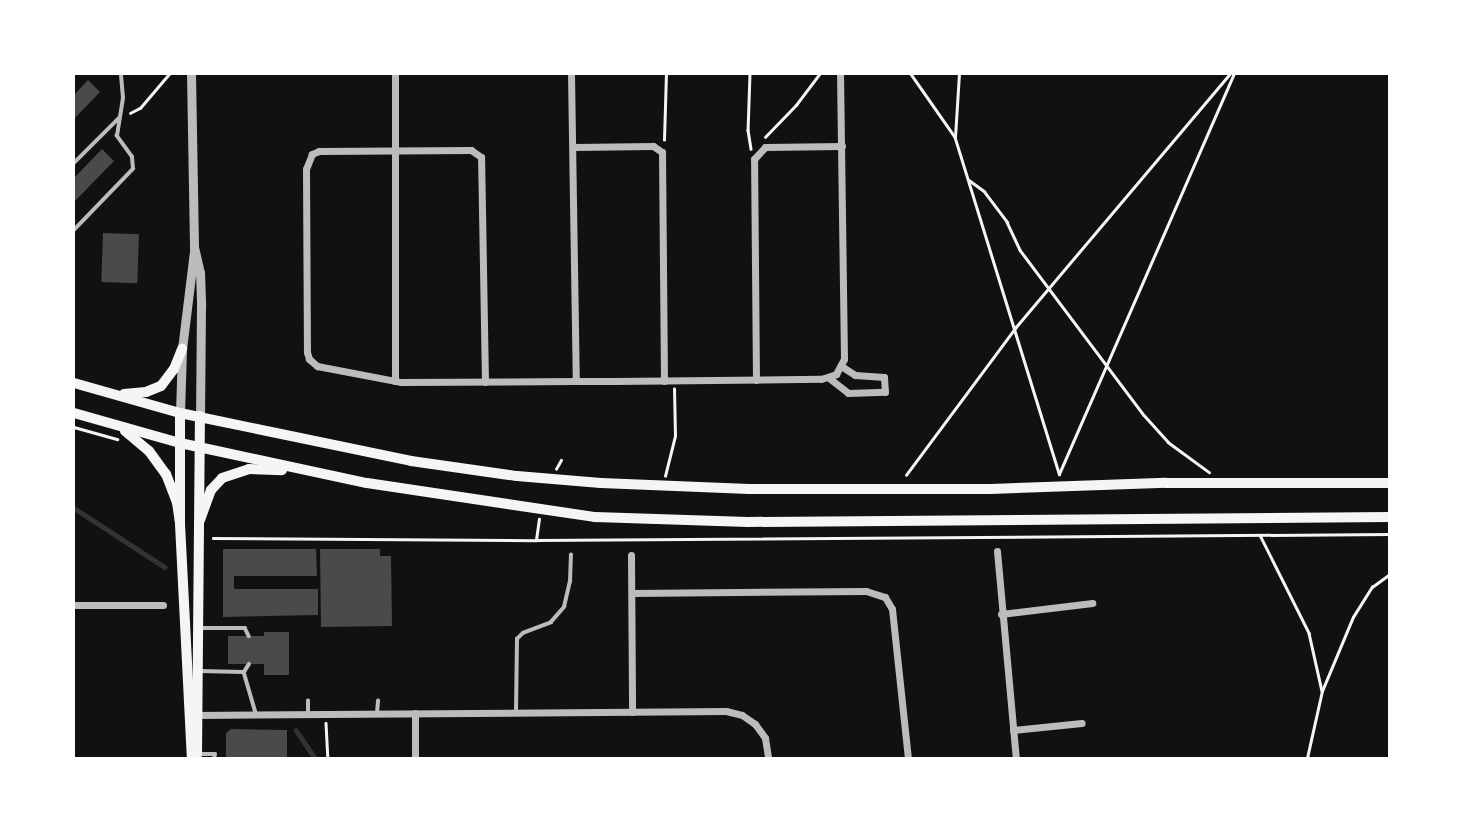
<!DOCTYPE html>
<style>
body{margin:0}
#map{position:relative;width:1463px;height:832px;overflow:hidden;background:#111;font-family:Barlow,sans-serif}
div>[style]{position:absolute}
.stream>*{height:4.5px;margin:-2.25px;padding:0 2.25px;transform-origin:2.25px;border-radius:2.25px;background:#333}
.building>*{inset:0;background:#4a4a4a;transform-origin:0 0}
.path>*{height:2.5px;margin:-1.25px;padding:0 1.25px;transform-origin:1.25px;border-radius:1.25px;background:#f5f5f5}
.service>*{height:3.5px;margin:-1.75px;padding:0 1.75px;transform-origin:1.75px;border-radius:1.75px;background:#bcbcbc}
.minor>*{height:7px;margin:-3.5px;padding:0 3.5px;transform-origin:3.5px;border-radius:3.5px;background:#bcbcbc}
.tertiary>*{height:9px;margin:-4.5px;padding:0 4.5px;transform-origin:4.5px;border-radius:4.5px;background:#bcbcbc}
.secondary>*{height:10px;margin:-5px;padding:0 5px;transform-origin:5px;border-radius:5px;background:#f5f5f5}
.primary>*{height:10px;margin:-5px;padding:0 5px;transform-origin:5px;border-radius:5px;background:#f5f5f5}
span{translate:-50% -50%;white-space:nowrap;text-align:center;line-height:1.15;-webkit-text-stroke:5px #fff;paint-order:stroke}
.frame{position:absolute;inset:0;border:75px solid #fff;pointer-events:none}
</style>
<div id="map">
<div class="stream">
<div style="left:74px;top:508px;width:108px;rotate:33deg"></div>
<div style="left:296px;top:730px;width:34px;rotate:56deg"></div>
</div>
<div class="building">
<div style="clip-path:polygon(88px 80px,100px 92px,74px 119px,74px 95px)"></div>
<div style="clip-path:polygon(102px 149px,114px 161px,74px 202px,74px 178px)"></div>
<div style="left:103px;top:233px;width:36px;height:49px;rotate:2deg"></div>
<div style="clip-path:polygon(223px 549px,316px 549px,317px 576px,234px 576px,234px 589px,318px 589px,318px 615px,223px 617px)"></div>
<div style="clip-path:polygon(320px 549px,380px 549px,380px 556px,391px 556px,392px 626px,321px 627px)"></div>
<div style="clip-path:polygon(264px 632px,289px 632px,289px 675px,264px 675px,264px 664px,228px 664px,228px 636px,264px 636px)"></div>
<div style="clip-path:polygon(231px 729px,287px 730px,287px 758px,226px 758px,226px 733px)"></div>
</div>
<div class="path">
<div style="left:750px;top:74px;width:56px;rotate:92deg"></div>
<div style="left:748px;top:130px;width:19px;rotate:81deg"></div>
<div style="left:911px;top:74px;width:77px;rotate:55.1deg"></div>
<div style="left:955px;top:137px;width:353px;rotate:72.8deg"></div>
<div style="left:130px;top:113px;width:11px;rotate:-27deg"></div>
<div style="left:140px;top:108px;width:45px;rotate:-49.5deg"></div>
<div style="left:765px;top:137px;width:45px;rotate:-45.9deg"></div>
<div style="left:796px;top:105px;width:39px;rotate:-53deg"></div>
<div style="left:955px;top:137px;width:63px;rotate:-86.4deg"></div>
<div style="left:664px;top:140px;width:66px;rotate:-88.3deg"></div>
<div style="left:969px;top:180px;width:19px;rotate:36deg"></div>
<div style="left:984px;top:191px;width:39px;rotate:53deg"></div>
<div style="left:1007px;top:222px;width:31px;rotate:65deg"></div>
<div style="left:1020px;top:250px;width:206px;rotate:53.1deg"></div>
<div style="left:1144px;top:415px;width:36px;rotate:48deg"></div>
<div style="left:1168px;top:442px;width:51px;rotate:36.2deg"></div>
<div style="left:74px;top:427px;width:45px;rotate:15.6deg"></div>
<div style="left:556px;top:469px;width:10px;rotate:-61deg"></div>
<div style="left:1059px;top:474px;width:437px;rotate:-66.4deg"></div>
<div style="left:906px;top:475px;width:183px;rotate:-53.4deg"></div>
<div style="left:1015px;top:328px;width:333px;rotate:-49.8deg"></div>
<div style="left:665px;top:476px;width:41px;rotate:-76deg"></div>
<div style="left:675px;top:436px;width:47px;rotate:-91.2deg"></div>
<div style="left:1260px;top:535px;width:110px;rotate:63.4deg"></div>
<div style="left:1309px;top:633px;width:59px;rotate:77.4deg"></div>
<div style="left:213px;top:538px;width:323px;rotate:0.4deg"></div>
<div style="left:536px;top:540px;width:854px;rotate:-0.4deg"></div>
<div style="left:536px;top:540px;width:21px;rotate:-82deg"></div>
<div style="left:326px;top:723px;width:35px;rotate:87deg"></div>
<div style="left:1307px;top:758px;width:69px;rotate:-77.4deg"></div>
<div style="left:1322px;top:691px;width:80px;rotate:-67.3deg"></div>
<div style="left:1353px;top:617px;width:36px;rotate:-58deg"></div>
<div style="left:1372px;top:587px;width:22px;rotate:-36deg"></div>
</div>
<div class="service">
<div style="left:74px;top:163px;width:64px;rotate:-45deg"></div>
<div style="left:74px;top:230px;width:85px;rotate:-46deg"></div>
<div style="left:133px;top:169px;width:12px;rotate:-95deg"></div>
<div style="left:132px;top:157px;width:26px;rotate:-126deg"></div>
<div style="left:117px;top:136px;width:38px;rotate:-81deg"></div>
<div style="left:123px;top:98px;width:24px;rotate:-95deg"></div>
<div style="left:201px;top:628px;width:44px"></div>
<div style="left:245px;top:628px;width:9px;rotate:63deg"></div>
<div style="left:199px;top:671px;width:45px;rotate:1.3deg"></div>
<div style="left:244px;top:672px;width:9px;rotate:-58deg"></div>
<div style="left:244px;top:672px;width:43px;rotate:73.7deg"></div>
<div style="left:516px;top:711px;width:72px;rotate:-89.2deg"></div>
<div style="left:517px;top:639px;width:8px;rotate:-45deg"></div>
<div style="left:523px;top:633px;width:30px;rotate:-21deg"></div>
<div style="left:551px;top:622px;width:20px;rotate:-49deg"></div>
<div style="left:564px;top:607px;width:26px;rotate:-77deg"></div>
<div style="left:570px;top:582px;width:27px;rotate:-88deg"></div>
<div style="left:377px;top:713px;width:12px;rotate:-85deg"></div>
<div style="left:308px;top:714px;width:13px;rotate:-90deg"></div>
<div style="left:197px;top:754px;width:18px"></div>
<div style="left:215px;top:754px;width:4px;rotate:90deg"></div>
</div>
<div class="minor">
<div style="left:395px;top:74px;width:307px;rotate:90deg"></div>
<div style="left:571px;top:74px;width:307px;rotate:89.1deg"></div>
<div style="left:574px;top:147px;width:79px;rotate:-0.7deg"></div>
<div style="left:653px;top:146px;width:11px;rotate:34deg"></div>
<div style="left:662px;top:152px;width:229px;rotate:89.5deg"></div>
<div style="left:829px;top:378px;width:24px;rotate:38deg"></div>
<div style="left:848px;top:393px;width:37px;rotate:-2deg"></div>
<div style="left:885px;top:392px;width:15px;rotate:-94deg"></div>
<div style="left:884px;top:377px;width:29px;rotate:-176deg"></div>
<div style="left:855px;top:375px;width:17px;rotate:-147deg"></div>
<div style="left:756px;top:380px;width:221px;rotate:-90.5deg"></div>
<div style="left:754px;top:159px;width:16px;rotate:-47deg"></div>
<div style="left:765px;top:147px;width:77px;rotate:-0.7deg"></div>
<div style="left:485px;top:382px;width:225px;rotate:-91deg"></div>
<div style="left:481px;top:157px;width:12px;rotate:-145deg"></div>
<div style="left:471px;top:150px;width:152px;rotate:179.6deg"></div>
<div style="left:319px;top:151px;width:8px;rotate:157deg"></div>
<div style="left:312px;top:154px;width:16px;rotate:112deg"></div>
<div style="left:306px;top:169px;width:183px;rotate:89.7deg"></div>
<div style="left:307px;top:352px;width:7px;rotate:74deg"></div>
<div style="left:309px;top:359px;width:11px;rotate:41deg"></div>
<div style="left:317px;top:366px;width:86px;rotate:10.8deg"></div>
<div style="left:401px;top:382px;width:175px;rotate:-0.3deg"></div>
<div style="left:576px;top:381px;width:38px"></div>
<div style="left:614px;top:381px;width:207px;rotate:-0.6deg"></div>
<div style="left:821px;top:379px;width:16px;rotate:-18deg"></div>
<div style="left:836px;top:374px;width:17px;rotate:-62deg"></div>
<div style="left:844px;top:359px;width:285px;rotate:-90.8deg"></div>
<div style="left:997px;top:551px;width:208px;rotate:84.8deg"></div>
<div style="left:631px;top:555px;width:157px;rotate:89.6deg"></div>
<div style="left:632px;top:593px;width:234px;rotate:-0.5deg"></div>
<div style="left:866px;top:591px;width:20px;rotate:18deg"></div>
<div style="left:885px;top:597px;width:14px;rotate:60deg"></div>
<div style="left:892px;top:609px;width:150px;rotate:83.9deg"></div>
<div style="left:74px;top:605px;width:89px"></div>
<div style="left:1001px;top:614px;width:92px;rotate:-6.9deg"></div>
<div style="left:415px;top:713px;width:45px;rotate:90deg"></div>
<div style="left:195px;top:715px;width:531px;rotate:-0.43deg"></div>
<div style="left:726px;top:711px;width:16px;rotate:14deg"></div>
<div style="left:742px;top:715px;width:16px;rotate:35deg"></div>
<div style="left:755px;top:724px;width:17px;rotate:54deg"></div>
<div style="left:765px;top:738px;width:20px;rotate:81deg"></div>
<div style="left:1013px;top:730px;width:69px;rotate:-5.8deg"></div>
</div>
<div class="tertiary">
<div style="left:191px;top:74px;width:173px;rotate:89deg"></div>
<div style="left:194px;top:247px;width:26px;rotate:77deg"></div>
<div style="left:200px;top:272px;width:34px;rotate:88deg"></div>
<div style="left:201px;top:306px;width:110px;rotate:90.5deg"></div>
<div style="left:180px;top:413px;width:64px;rotate:-88.2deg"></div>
<div style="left:182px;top:349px;width:99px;rotate:-83deg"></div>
</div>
<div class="secondary">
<div style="left:180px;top:413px;width:111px;rotate:90deg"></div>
<div style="left:180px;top:524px;width:234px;rotate:87.1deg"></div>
<div style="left:197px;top:755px;width:339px;rotate:-89.5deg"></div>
</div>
<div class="primary">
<div style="left:74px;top:383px;width:110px;rotate:15.8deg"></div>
<div style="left:180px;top:413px;width:236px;rotate:11.7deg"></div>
<div style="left:411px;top:461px;width:107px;rotate:8.1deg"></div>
<div style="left:517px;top:476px;width:84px;rotate:4.8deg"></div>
<div style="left:601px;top:483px;width:148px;rotate:2.3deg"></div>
<div style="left:749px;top:489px;width:241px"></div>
<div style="left:990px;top:489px;width:176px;rotate:-2deg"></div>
<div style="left:1166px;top:483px;width:224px"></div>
<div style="left:124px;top:394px;width:22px;rotate:-5deg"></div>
<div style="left:146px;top:392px;width:16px;rotate:-22deg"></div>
<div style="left:161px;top:386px;width:21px;rotate:-53deg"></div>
<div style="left:174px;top:369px;width:22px;rotate:-68deg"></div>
<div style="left:74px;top:413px;width:110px;rotate:15.8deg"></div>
<div style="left:180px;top:443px;width:191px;rotate:12.1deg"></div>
<div style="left:367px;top:483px;width:231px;rotate:8.5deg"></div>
<div style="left:595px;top:517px;width:153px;rotate:1.9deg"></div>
<div style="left:748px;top:522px;width:642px;rotate:-0.45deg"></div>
<div style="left:125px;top:431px;width:31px;rotate:40deg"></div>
<div style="left:149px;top:451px;width:29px;rotate:54deg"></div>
<div style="left:166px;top:474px;width:30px;rotate:69deg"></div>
<div style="left:177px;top:502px;width:22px;rotate:82deg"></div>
<div style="left:200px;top:520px;width:32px;rotate:-70deg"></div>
<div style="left:211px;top:490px;width:16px;rotate:-47deg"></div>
<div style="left:222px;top:478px;width:28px;rotate:-18deg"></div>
<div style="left:249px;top:469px;width:33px;rotate:2deg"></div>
</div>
<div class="frame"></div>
</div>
